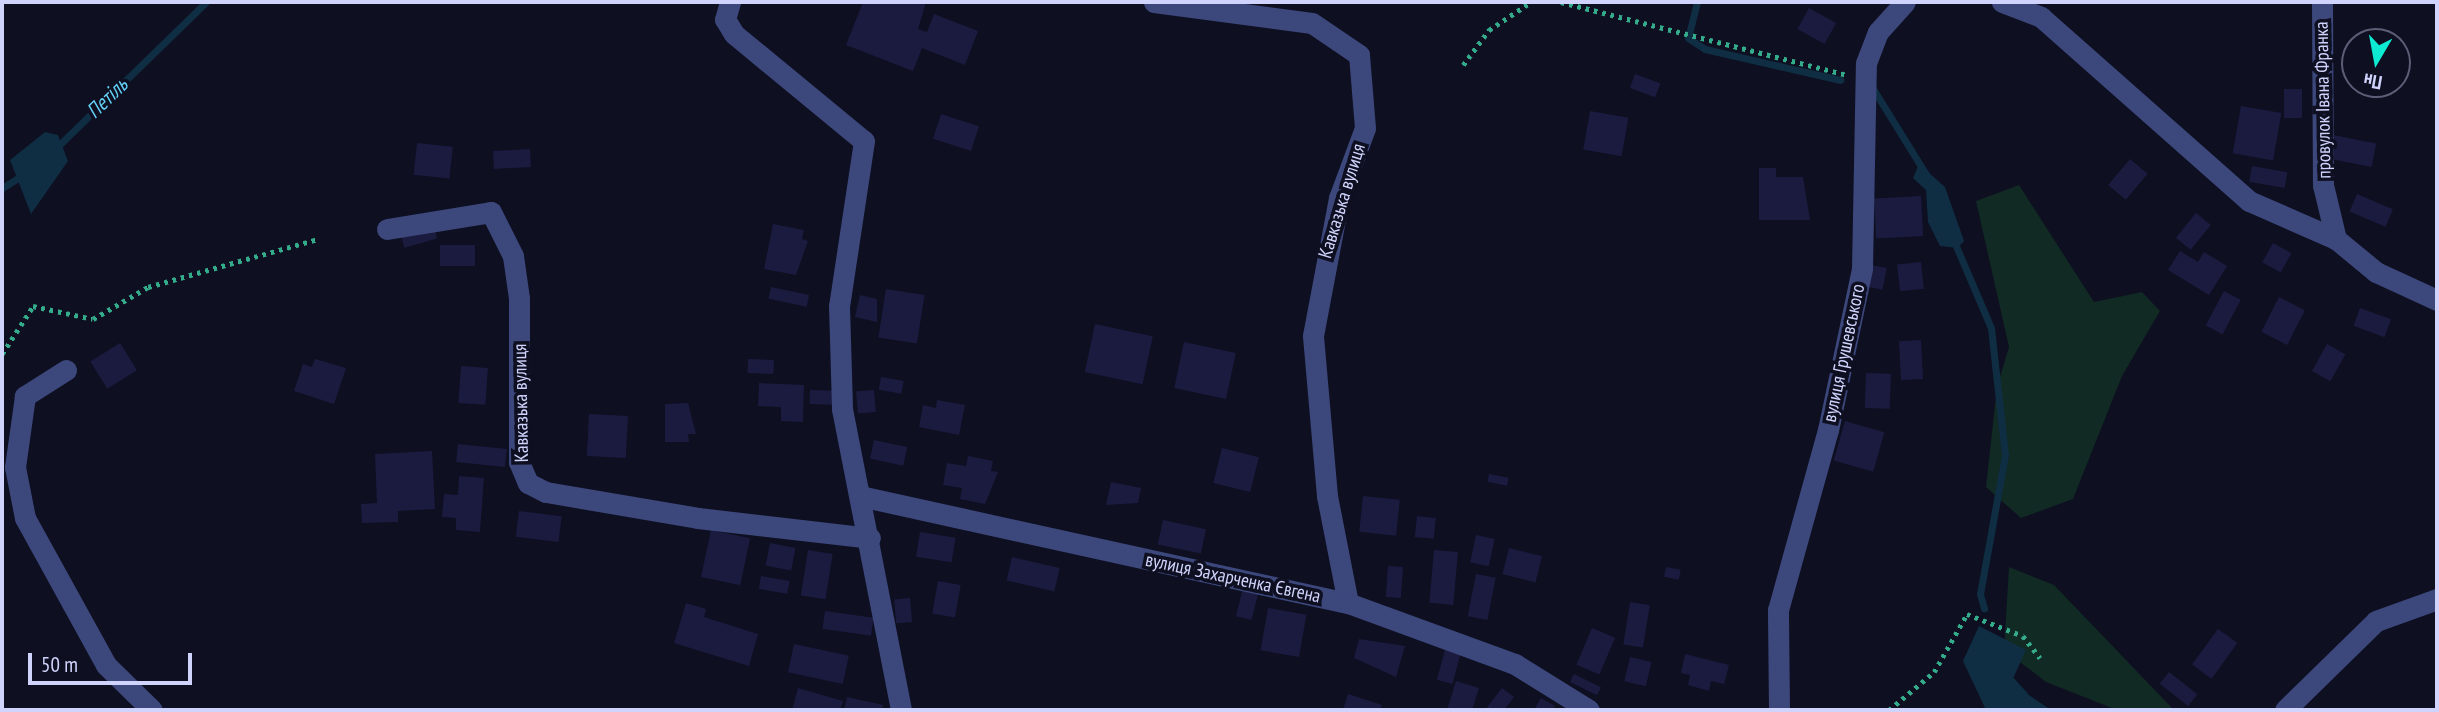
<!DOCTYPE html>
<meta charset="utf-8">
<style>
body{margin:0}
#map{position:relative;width:2439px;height:712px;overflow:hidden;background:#0e0f20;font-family:"PT Sans Narrow",sans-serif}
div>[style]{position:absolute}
.green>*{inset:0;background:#112a24}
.water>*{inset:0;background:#0f2e43}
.stream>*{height:7px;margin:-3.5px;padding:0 3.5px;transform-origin:3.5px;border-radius:3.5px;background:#0f2e43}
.building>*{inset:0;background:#1b1b40;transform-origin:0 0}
.path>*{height:4.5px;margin-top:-2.25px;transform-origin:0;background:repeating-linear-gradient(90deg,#34ac8c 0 3.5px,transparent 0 8.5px)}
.minor>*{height:21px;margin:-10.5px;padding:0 10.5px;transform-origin:10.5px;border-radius:10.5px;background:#3c477c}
span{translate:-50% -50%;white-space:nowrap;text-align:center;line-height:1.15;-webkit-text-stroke:7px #0e0f20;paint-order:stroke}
.street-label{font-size:19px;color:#d0d4fc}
.water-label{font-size:21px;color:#63d1f7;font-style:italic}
.frame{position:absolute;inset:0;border:4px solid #d0d4fc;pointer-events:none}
.north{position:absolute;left:2341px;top:28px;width:70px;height:70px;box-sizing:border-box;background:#0e0f20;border:2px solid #5c5e78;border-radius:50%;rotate:190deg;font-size:19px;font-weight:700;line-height:28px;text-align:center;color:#d0d4fc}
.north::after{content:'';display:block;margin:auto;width:24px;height:32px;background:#0debd3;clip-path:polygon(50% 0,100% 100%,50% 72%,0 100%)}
.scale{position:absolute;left:28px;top:653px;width:164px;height:32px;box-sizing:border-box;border:4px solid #d0d4fc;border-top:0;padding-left:9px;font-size:21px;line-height:24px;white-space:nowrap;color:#d0d4fc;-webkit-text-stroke:5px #0e0f20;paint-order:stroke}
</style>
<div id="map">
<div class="green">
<div style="clip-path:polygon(2019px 185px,2094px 302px,2142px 292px,2160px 311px,2122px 376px,2073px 499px,2021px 518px,1986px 487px,1997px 387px,2009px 347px,1976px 201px)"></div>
<div style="clip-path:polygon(2009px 567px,2054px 585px,2174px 710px,2117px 710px,2046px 682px,2004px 650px)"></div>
</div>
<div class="water">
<div style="clip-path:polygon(45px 132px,58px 135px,68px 161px,31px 214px,10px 160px)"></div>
<div style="clip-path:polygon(1919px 164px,1945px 187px,1964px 241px,1958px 248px,1940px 246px,1928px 222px,1926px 190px,1913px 178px)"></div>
<div style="clip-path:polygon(1979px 626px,2026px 650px,2011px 683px,2051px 710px,1986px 710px,1963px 661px)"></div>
</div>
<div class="stream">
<div style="left:1689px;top:34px;width:33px;rotate:-76deg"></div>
<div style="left:1688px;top:38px;width:20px;rotate:33deg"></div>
<div style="left:1705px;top:49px;width:139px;rotate:12.9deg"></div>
<div style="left:1872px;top:87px;width:105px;rotate:58.3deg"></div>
<div style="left:56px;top:148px;width:209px;rotate:-44.2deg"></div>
<div style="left:2px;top:188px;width:25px;rotate:-32deg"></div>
<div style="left:1953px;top:239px;width:97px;rotate:66.9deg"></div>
<div style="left:1991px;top:328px;width:128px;rotate:83.7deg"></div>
<div style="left:2005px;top:455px;width:141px;rotate:100.2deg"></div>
<div style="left:1980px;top:594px;width:15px;rotate:74deg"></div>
<div style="left:2006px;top:675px;width:26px;rotate:47deg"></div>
</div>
<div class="building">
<div style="clip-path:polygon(863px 2px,926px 2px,918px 29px,927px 32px,934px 14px,978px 31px,965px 65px,922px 48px,913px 71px,846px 45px)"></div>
<div style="left:1809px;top:8px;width:31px;height:24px;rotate:29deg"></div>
<div style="left:1635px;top:74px;width:27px;height:15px;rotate:20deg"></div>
<div style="left:2284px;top:89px;width:18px;height:29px"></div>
<div style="left:2241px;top:106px;width:41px;height:48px;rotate:10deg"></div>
<div style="left:1590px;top:111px;width:39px;height:39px;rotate:10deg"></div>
<div style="left:941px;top:114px;width:40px;height:26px;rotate:18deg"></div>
<div style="left:2333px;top:135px;width:44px;height:24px;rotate:11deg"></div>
<div style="left:417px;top:143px;width:36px;height:32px;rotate:6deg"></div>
<div style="left:530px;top:149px;width:18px;height:37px;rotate:87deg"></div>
<div style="left:2130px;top:159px;width:23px;height:34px;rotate:40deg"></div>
<div style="left:2252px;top:166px;width:36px;height:16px;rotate:10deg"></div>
<div style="clip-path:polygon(1759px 168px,1776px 168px,1776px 177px,1803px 177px,1810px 220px,1759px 220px)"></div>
<div style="left:2357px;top:194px;width:39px;height:19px;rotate:23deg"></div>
<div style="left:1921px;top:196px;width:40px;height:47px;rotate:87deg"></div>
<div style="left:2196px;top:213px;width:19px;height:32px;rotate:39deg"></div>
<div style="left:433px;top:224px;width:15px;height:34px;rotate:74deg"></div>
<div style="clip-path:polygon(773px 224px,804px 230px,802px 239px,808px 241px,796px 275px,764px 269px)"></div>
<div style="left:2273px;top:243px;width:21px;height:22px;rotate:29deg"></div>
<div style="left:475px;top:245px;width:21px;height:35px;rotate:90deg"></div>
<div style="clip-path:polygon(2180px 251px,2198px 262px,2204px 252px,2227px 266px,2209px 295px,2168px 270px)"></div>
<div style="left:1921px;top:262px;width:27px;height:24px;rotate:84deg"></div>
<div style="left:1871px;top:265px;width:16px;height:22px;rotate:11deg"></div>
<div style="left:771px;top:287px;width:39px;height:12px;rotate:12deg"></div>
<div style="left:886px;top:289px;width:39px;height:49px;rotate:9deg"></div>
<div style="left:2224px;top:291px;width:19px;height:39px;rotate:28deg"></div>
<div style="clip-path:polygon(860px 295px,877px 299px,877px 322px,855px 317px)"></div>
<div style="left:2279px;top:297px;width:29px;height:39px;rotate:27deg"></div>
<div style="left:2360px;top:308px;width:33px;height:19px;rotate:20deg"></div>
<div style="left:1095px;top:324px;width:59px;height:49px;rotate:12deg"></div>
<div style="left:1921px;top:340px;width:39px;height:22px;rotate:87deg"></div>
<div style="left:1184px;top:342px;width:53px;height:47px;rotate:12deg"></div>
<div style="left:120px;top:343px;width:32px;height:35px;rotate:58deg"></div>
<div style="left:2327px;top:344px;width:21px;height:31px;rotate:29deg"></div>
<div style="clip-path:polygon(315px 359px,346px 368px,334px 404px,294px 391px,303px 364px,312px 367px)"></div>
<div style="left:748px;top:359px;width:26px;height:14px;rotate:2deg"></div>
<div style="left:461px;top:366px;width:27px;height:37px;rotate:4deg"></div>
<div style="left:1866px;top:373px;width:25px;height:35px;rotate:2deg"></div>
<div style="left:881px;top:377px;width:23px;height:13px;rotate:10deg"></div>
<div style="clip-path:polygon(759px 383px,804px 385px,803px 422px,781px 421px,781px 407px,758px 406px)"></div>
<div style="left:810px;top:390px;width:23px;height:14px;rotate:2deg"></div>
<div style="left:874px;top:390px;width:22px;height:18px;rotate:85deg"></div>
<div style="clip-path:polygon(937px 400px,965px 405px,959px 435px,919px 427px,923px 405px,936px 408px)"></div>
<div style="clip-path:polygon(688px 403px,696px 434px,688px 434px,689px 442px,665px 442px,665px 404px)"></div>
<div style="left:589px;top:414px;width:39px;height:42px;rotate:3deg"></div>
<div style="left:1845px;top:421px;width:41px;height:41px;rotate:16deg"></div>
<div style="left:874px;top:440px;width:34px;height:19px;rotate:12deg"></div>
<div style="left:458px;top:444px;width:49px;height:18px;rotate:6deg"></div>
<div style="left:1222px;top:448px;width:38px;height:36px;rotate:14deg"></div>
<div style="clip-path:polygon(432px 451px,435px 509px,398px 511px,398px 522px,362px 523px,361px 504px,377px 503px,375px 454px)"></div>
<div style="clip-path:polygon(968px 456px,993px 461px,991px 471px,998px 472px,985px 504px,960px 499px,962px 488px,943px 485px,947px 463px,966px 466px)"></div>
<div style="left:1489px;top:474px;width:20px;height:8px;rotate:11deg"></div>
<div style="clip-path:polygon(459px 476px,484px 478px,480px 532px,456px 530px,456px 518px,442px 517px,444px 494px,458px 495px)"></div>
<div style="clip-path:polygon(1111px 482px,1141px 488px,1138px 503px,1106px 505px)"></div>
<div style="left:1363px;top:496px;width:37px;height:36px;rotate:6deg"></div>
<div style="left:519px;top:511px;width:43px;height:26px;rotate:7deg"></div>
<div style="left:1417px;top:516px;width:19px;height:21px;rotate:6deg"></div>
<div style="left:1163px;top:520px;width:44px;height:25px;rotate:12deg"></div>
<div style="left:711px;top:530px;width:40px;height:48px;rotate:12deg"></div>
<div style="left:920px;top:532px;width:36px;height:25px;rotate:9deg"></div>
<div style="left:1476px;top:535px;width:19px;height:28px;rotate:12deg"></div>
<div style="left:770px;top:543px;width:26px;height:23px;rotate:11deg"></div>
<div style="left:1509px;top:548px;width:34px;height:27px;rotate:14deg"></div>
<div style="left:808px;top:550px;width:25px;height:46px;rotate:9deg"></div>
<div style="left:1434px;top:550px;width:24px;height:53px;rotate:5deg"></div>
<div style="left:1012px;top:557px;width:49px;height:24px;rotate:13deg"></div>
<div style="left:1388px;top:566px;width:15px;height:31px;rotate:4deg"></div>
<div style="left:1666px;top:567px;width:15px;height:10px;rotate:11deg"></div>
<div style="left:1476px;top:574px;width:20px;height:43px;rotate:11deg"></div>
<div style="left:761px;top:576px;width:29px;height:13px;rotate:10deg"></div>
<div style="left:938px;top:581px;width:23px;height:33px;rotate:10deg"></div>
<div style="left:1243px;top:588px;width:16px;height:29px;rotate:14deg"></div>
<div style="left:910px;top:598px;width:24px;height:16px;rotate:85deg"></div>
<div style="left:1630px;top:602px;width:20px;height:43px;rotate:9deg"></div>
<div style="clip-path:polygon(686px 603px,706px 609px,704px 617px,758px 634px,749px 666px,674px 643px)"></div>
<div style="left:1268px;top:608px;width:39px;height:43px;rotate:10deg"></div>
<div style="left:825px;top:611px;width:49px;height:18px;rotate:8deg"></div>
<div style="left:1592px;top:628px;width:25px;height:40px;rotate:23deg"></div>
<div style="left:2218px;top:629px;width:24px;height:44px;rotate:36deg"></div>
<div style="clip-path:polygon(1359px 639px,1405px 646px,1396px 677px,1354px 658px)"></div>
<div style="left:794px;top:644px;width:56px;height:29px;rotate:12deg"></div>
<div style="left:1446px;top:646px;width:16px;height:35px;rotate:15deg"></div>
<div style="clip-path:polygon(1685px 654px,1729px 665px,1724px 684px,1711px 681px,1709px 691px,1688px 685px,1690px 675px,1681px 673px)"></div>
<div style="left:1630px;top:657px;width:22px;height:25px;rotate:13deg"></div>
<div style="left:2169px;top:672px;width:36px;height:15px;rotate:38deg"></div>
<div style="left:1574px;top:674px;width:30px;height:9px;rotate:26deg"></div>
<div style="clip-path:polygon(1456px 681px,1479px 688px,1472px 710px,1447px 710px)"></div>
<div style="clip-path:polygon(798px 688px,843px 701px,840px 710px,792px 710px)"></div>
<div style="clip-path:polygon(1502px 688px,1514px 697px,1504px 710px,1485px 710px)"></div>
<div style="clip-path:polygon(1348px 694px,1382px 705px,1380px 710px,1343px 710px)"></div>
<div style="clip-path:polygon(847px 697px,883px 705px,882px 710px,844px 710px)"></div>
<div style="clip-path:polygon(1541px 698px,1555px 706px,1552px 710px,1534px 710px)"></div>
</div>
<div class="path">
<div style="left:1561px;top:2px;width:296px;rotate:14.3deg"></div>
<div style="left:1463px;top:65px;width:44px;rotate:-53.4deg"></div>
<div style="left:1489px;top:30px;width:50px;rotate:-33.7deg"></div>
<div style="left:2px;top:354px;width:57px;rotate:-57.1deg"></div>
<div style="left:33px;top:306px;width:61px;rotate:12.2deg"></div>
<div style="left:93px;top:319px;width:64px;rotate:-30.2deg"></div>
<div style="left:148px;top:287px;width:177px;rotate:-15.8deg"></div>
<div style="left:1889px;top:710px;width:59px;rotate:-40.2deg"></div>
<div style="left:1934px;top:672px;width:67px;rotate:-60.4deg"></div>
<div style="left:1967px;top:614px;width:60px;rotate:21.4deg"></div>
<div style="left:2023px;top:636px;width:28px;rotate:52deg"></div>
</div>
<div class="minor">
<div style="left:730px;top:2px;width:18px;rotate:106deg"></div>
<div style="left:725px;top:19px;width:17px;rotate:59deg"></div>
<div style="left:734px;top:34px;width:168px;rotate:39.5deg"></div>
<div style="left:864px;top:141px;width:167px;rotate:98.6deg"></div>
<div style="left:839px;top:306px;width:103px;rotate:88.3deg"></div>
<div style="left:842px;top:409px;width:307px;rotate:78.9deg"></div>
<div style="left:1154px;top:2px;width:159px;rotate:7.6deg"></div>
<div style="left:1312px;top:23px;width:57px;rotate:34.2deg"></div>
<div style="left:1359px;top:55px;width:73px;rotate:85.3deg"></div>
<div style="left:1365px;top:128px;width:75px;rotate:110.4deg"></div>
<div style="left:1339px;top:198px;width:140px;rotate:100.7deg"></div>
<div style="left:1313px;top:336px;width:161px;rotate:85deg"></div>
<div style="left:1327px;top:496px;width:109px;rotate:78.9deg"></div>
<div style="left:2002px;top:2px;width:42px;rotate:21deg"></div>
<div style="left:2041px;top:17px;width:278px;rotate:41.5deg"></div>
<div style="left:2249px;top:201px;width:95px;rotate:23.6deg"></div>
<div style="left:2336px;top:239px;width:52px;rotate:39.5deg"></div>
<div style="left:2376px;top:272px;width:67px;rotate:24.7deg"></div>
<div style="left:2322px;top:2px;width:183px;rotate:89.7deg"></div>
<div style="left:2323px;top:185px;width:56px;rotate:76.5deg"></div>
<div style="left:387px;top:229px;width:105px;rotate:-9.3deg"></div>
<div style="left:491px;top:212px;width:49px;rotate:63.4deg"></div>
<div style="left:513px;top:256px;width:42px;rotate:81.9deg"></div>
<div style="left:519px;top:298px;width:164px;rotate:90deg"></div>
<div style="left:519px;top:462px;width:23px;rotate:67deg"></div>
<div style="left:528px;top:483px;width:20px;rotate:27deg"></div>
<div style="left:546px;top:492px;width:154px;rotate:9.7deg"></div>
<div style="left:698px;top:518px;width:173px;rotate:6.6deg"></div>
<div style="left:66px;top:370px;width:49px;rotate:147.6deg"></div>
<div style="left:25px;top:396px;width:72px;rotate:98deg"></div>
<div style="left:15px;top:467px;width:52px;rotate:78.9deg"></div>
<div style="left:25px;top:518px;width:168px;rotate:61.1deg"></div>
<div style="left:106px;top:665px;width:64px;rotate:44.4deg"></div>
<div style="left:860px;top:496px;width:500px;rotate:12.4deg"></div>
<div style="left:1348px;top:603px;width:178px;rotate:20.1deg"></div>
<div style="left:1515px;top:664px;width:87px;rotate:31.9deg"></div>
<div style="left:1779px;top:710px;width:100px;rotate:-90.6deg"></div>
<div style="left:1778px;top:610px;width:187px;rotate:-74.5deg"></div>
<div style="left:1828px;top:430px;width:166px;rotate:-78.1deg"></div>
<div style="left:1862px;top:268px;width:205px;rotate:-88.9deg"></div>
<div style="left:1866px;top:63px;width:33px;rotate:-69deg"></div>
<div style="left:1878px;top:32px;width:40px;rotate:-48deg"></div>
<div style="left:2285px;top:710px;width:127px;rotate:-44.4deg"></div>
<div style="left:2376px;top:621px;width:65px;rotate:-19.8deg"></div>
</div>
<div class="street-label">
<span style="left:2323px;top:100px;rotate:-91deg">провулок Івана Франка</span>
<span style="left:1342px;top:201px;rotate:-73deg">Кавказька вулиця</span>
<span style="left:1844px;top:353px;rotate:-78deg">вулиця Грушевського</span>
<span style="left:521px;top:403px;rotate:-91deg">Кавказька вулиця</span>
<span style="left:1233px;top:578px;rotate:12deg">вулиця Захарченка Євгена</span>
</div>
<div class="water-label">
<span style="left:107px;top:98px;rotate:-44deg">Петіль</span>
</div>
<div class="frame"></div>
<div class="north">Пн</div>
<div class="scale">50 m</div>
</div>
